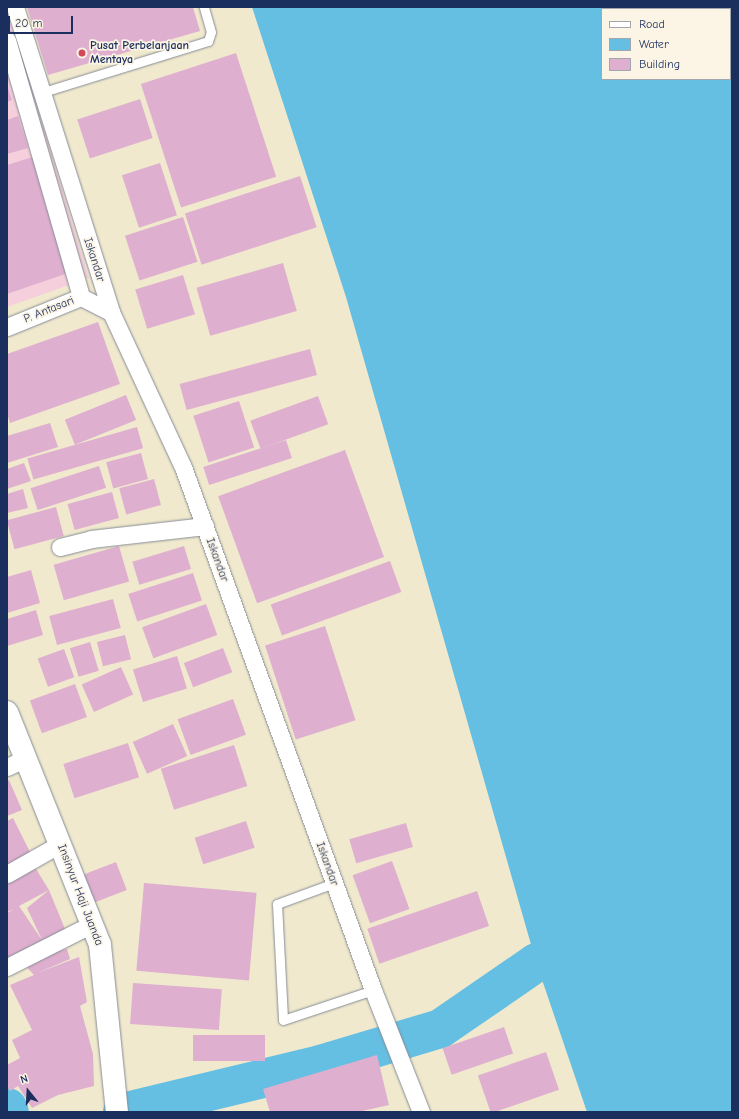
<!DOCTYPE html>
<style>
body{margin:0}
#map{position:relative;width:739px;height:1119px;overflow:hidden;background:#f0e9cd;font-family:"Comic Neue",sans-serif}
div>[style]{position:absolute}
.built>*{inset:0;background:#f5cfdb}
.water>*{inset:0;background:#64bfe2}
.river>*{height:39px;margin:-19.5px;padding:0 19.5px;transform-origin:19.5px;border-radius:19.5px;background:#64bfe2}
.building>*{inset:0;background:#dfafd0;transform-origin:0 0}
.roads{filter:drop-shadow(0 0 1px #868c96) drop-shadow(0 0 1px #868c96)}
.service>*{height:9px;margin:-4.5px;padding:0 4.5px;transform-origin:4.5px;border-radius:4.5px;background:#fff}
.minor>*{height:17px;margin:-8.5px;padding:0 8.5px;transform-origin:8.5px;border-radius:8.5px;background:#fff}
.tertiary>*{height:22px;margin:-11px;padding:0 11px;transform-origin:11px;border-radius:11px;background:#fff}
.dots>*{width:11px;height:11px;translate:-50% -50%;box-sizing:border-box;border:2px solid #fcf5e5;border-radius:50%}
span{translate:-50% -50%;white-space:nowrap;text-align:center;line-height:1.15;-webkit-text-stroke:3.5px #fcf5e5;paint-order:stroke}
.poi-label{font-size:12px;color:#1b2f5e;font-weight:700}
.left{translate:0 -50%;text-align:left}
.street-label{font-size:12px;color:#1b2f5e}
.frame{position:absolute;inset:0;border:8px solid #1b2f5e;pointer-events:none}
.legend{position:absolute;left:601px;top:8px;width:130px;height:72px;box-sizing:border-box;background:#fcf5e5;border:1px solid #a2a6af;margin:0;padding:5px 7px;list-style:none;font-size:12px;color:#1b2f5e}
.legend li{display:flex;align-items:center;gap:8px;height:20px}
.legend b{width:20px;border:1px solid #a2a6af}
.north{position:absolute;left:8px;top:1071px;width:40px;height:40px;-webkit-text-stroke:3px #fcf5e5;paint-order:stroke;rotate:342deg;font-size:11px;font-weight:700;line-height:16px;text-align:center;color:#1b2f5e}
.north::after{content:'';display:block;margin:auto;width:14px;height:18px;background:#1b2f5e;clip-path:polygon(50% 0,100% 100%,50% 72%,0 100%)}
.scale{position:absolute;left:8px;top:16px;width:65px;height:18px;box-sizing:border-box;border:2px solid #1b2f5e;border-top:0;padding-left:5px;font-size:12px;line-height:14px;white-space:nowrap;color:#1b2f5e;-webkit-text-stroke:3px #fcf5e5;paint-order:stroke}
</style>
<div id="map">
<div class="built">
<div style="clip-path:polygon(7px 7px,89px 278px,7px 307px)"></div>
</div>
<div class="water">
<div style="clip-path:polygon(evenodd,252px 7px,732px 7px,732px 1112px,587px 1112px,536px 962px,346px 297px,252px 7px,602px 9px,730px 9px,730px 79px,602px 79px,602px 9px)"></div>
</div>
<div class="river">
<div style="left:7px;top:1107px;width:5px;rotate:68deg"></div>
<div style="left:122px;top:1112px;width:204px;rotate:-13.6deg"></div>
<div style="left:320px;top:1064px;width:125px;rotate:-16.7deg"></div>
<div style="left:440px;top:1028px;width:116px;rotate:-34.5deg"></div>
<div style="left:536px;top:962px;width:53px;rotate:-16.4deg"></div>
</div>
<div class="building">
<div style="clip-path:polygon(27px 7px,193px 7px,200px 31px,48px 75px)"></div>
<div style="left:236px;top:53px;width:130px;height:100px;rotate:72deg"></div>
<div style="clip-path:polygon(7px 85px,12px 100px,7px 102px)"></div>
<div style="left:140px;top:99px;width:41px;height:66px;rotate:72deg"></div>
<div style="clip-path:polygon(18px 116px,28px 148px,7px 154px,7px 120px)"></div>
<div style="clip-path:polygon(33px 157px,71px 272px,7px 294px,7px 165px)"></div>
<div style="left:160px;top:163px;width:55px;height:40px;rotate:72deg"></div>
<div style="left:300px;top:176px;width:54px;height:121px;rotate:72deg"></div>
<div style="left:183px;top:217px;width:47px;height:61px;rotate:72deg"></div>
<div style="left:283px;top:263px;width:50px;height:90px;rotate:74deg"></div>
<div style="left:183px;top:275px;width:41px;height:50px;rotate:73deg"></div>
<div style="clip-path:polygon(98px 322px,120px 384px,10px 423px,7px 413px,7px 354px)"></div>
<div style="left:310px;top:349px;width:27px;height:135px;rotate:75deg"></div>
<div style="left:126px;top:395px;width:27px;height:66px;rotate:68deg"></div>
<div style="left:318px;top:396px;width:30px;height:72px;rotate:70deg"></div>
<div style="left:239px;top:401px;width:49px;height:48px;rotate:72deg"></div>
<div style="clip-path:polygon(50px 423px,58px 447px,7px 463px,7px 436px)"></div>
<div style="left:137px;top:427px;width:22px;height:114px;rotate:74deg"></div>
<div style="left:286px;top:440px;width:19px;height:87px;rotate:72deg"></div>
<div style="left:345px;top:450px;width:114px;height:135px;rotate:70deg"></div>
<div style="left:141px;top:453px;width:27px;height:36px;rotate:75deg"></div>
<div style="clip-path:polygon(24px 463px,31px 481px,7px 489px,7px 469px)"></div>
<div style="left:99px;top:466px;width:23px;height:72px;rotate:72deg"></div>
<div style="left:154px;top:479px;width:27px;height:36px;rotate:75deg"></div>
<div style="clip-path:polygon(23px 489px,28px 508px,7px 513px,7px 494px)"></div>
<div style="left:112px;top:492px;width:27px;height:46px;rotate:75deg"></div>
<div style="left:56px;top:507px;width:30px;height:51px;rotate:75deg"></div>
<div style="left:119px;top:546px;width:37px;height:68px;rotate:74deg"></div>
<div style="left:184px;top:546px;width:24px;height:54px;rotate:73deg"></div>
<div style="left:390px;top:561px;width:33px;height:127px;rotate:70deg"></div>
<div style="clip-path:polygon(31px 570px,40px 603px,7px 613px,7px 577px)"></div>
<div style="left:193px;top:573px;width:29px;height:68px;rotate:72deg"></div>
<div style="left:113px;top:599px;width:30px;height:66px;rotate:75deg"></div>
<div style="left:206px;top:604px;width:33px;height:68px;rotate:70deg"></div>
<div style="clip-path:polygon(36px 610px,43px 635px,7px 646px,7px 619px)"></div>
<div style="left:325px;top:626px;width:99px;height:63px;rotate:72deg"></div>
<div style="left:125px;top:635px;width:25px;height:29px;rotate:76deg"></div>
<div style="left:90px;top:642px;width:30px;height:21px;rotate:73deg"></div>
<div style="left:223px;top:648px;width:26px;height:42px;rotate:69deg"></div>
<div style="left:64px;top:649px;width:30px;height:28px;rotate:70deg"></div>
<div style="left:177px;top:656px;width:34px;height:46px;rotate:73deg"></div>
<div style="left:121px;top:667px;width:30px;height:43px;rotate:66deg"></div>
<div style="left:75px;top:684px;width:35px;height:48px;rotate:70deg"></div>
<div style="left:233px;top:699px;width:38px;height:59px;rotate:70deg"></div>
<div style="left:173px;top:724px;width:35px;height:44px;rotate:66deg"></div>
<div style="left:128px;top:743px;width:36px;height:68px;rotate:72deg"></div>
<div style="left:234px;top:745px;width:43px;height:77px;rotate:72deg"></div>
<div style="clip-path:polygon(9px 780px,22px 810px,7px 816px,7px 781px)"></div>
<div style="clip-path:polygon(13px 818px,31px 854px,7px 866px,7px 821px)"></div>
<div style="left:246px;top:821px;width:28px;height:54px;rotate:72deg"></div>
<div style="left:406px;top:823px;width:25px;height:59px;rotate:74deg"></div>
<div style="left:392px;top:861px;width:51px;height:42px;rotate:70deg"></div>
<div style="left:116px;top:862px;width:30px;height:36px;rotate:69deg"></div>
<div style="clip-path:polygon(36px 869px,49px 890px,19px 906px,42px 940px,27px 908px,49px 890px,65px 929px,7px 960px,7px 913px,14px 909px,7px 912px,7px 883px)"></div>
<div style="left:144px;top:883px;width:113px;height:88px;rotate:5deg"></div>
<div style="left:477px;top:891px;width:37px;height:116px;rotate:71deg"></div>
<div style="clip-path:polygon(67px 949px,70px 959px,37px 973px,79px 957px,87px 1002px,80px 1006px,93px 1054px,94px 1086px,58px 1095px,32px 1108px,18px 1086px,10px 1091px,7px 1087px,7px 1065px,20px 1058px,12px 1040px,32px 1030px,10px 985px,34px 975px,21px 961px)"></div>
<div style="left:133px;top:983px;width:89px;height:41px;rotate:4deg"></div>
<div style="left:504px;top:1027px;width:28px;height:65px;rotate:71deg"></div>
<div style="left:193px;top:1035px;width:72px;height:26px"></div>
<div style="left:546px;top:1052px;width:40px;height:72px;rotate:71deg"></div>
<div style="clip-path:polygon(377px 1055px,389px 1105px,358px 1112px,270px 1112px,263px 1089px)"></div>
</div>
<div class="roads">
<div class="service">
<div style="left:40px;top:93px;width:176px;rotate:-17.2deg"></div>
<div style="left:208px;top:41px;width:9px;rotate:-72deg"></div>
<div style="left:211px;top:32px;width:26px;rotate:-106deg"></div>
<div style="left:334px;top:883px;width:61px;rotate:159.8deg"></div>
<div style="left:277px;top:904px;width:116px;rotate:87deg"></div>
<div style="left:283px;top:1020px;width:95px;rotate:-18.4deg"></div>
</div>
<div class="minor">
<div style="left:15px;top:7px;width:320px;rotate:72.5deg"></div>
<div style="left:111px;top:312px;width:171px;rotate:65.1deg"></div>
<div style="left:183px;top:467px;width:556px;rotate:70.03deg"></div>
<div style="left:373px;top:990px;width:131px;rotate:68.5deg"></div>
<div style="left:7px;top:40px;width:267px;rotate:73.9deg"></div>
<div style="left:7px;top:327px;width:80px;rotate:-22.1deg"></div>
<div style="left:81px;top:297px;width:34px;rotate:27deg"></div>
<div style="left:60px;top:547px;width:32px;rotate:-14deg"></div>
<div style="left:91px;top:539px;width:115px;rotate:-6.5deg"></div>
<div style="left:7px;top:767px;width:21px;rotate:-25deg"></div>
<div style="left:7px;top:874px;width:61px;rotate:-29.5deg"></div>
<div style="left:7px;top:967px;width:95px;rotate:-26.8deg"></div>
</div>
<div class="tertiary">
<div style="left:7px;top:712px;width:251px;rotate:68.2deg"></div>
<div style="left:100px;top:945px;width:168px;rotate:84.2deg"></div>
</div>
</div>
<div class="dots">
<div style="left:82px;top:53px;background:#d1495b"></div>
</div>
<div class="poi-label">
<span class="left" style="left:90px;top:53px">Pusat Perbelanjaan<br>Mentaya</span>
</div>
<div class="street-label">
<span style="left:94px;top:260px;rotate:72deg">Iskandar</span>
<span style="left:49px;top:310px;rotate:-22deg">P. Antasari</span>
<span style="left:217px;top:560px;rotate:70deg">Iskandar</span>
<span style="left:327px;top:864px;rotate:70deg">Iskandar</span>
<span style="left:80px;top:895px;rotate:69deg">Insinyur Haji Juanda</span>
</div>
<div class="frame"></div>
<ul class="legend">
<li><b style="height:5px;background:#fff"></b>Road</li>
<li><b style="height:11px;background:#64bfe2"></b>Water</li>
<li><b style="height:11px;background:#dfafd0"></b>Building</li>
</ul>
<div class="north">N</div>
<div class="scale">20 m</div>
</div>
